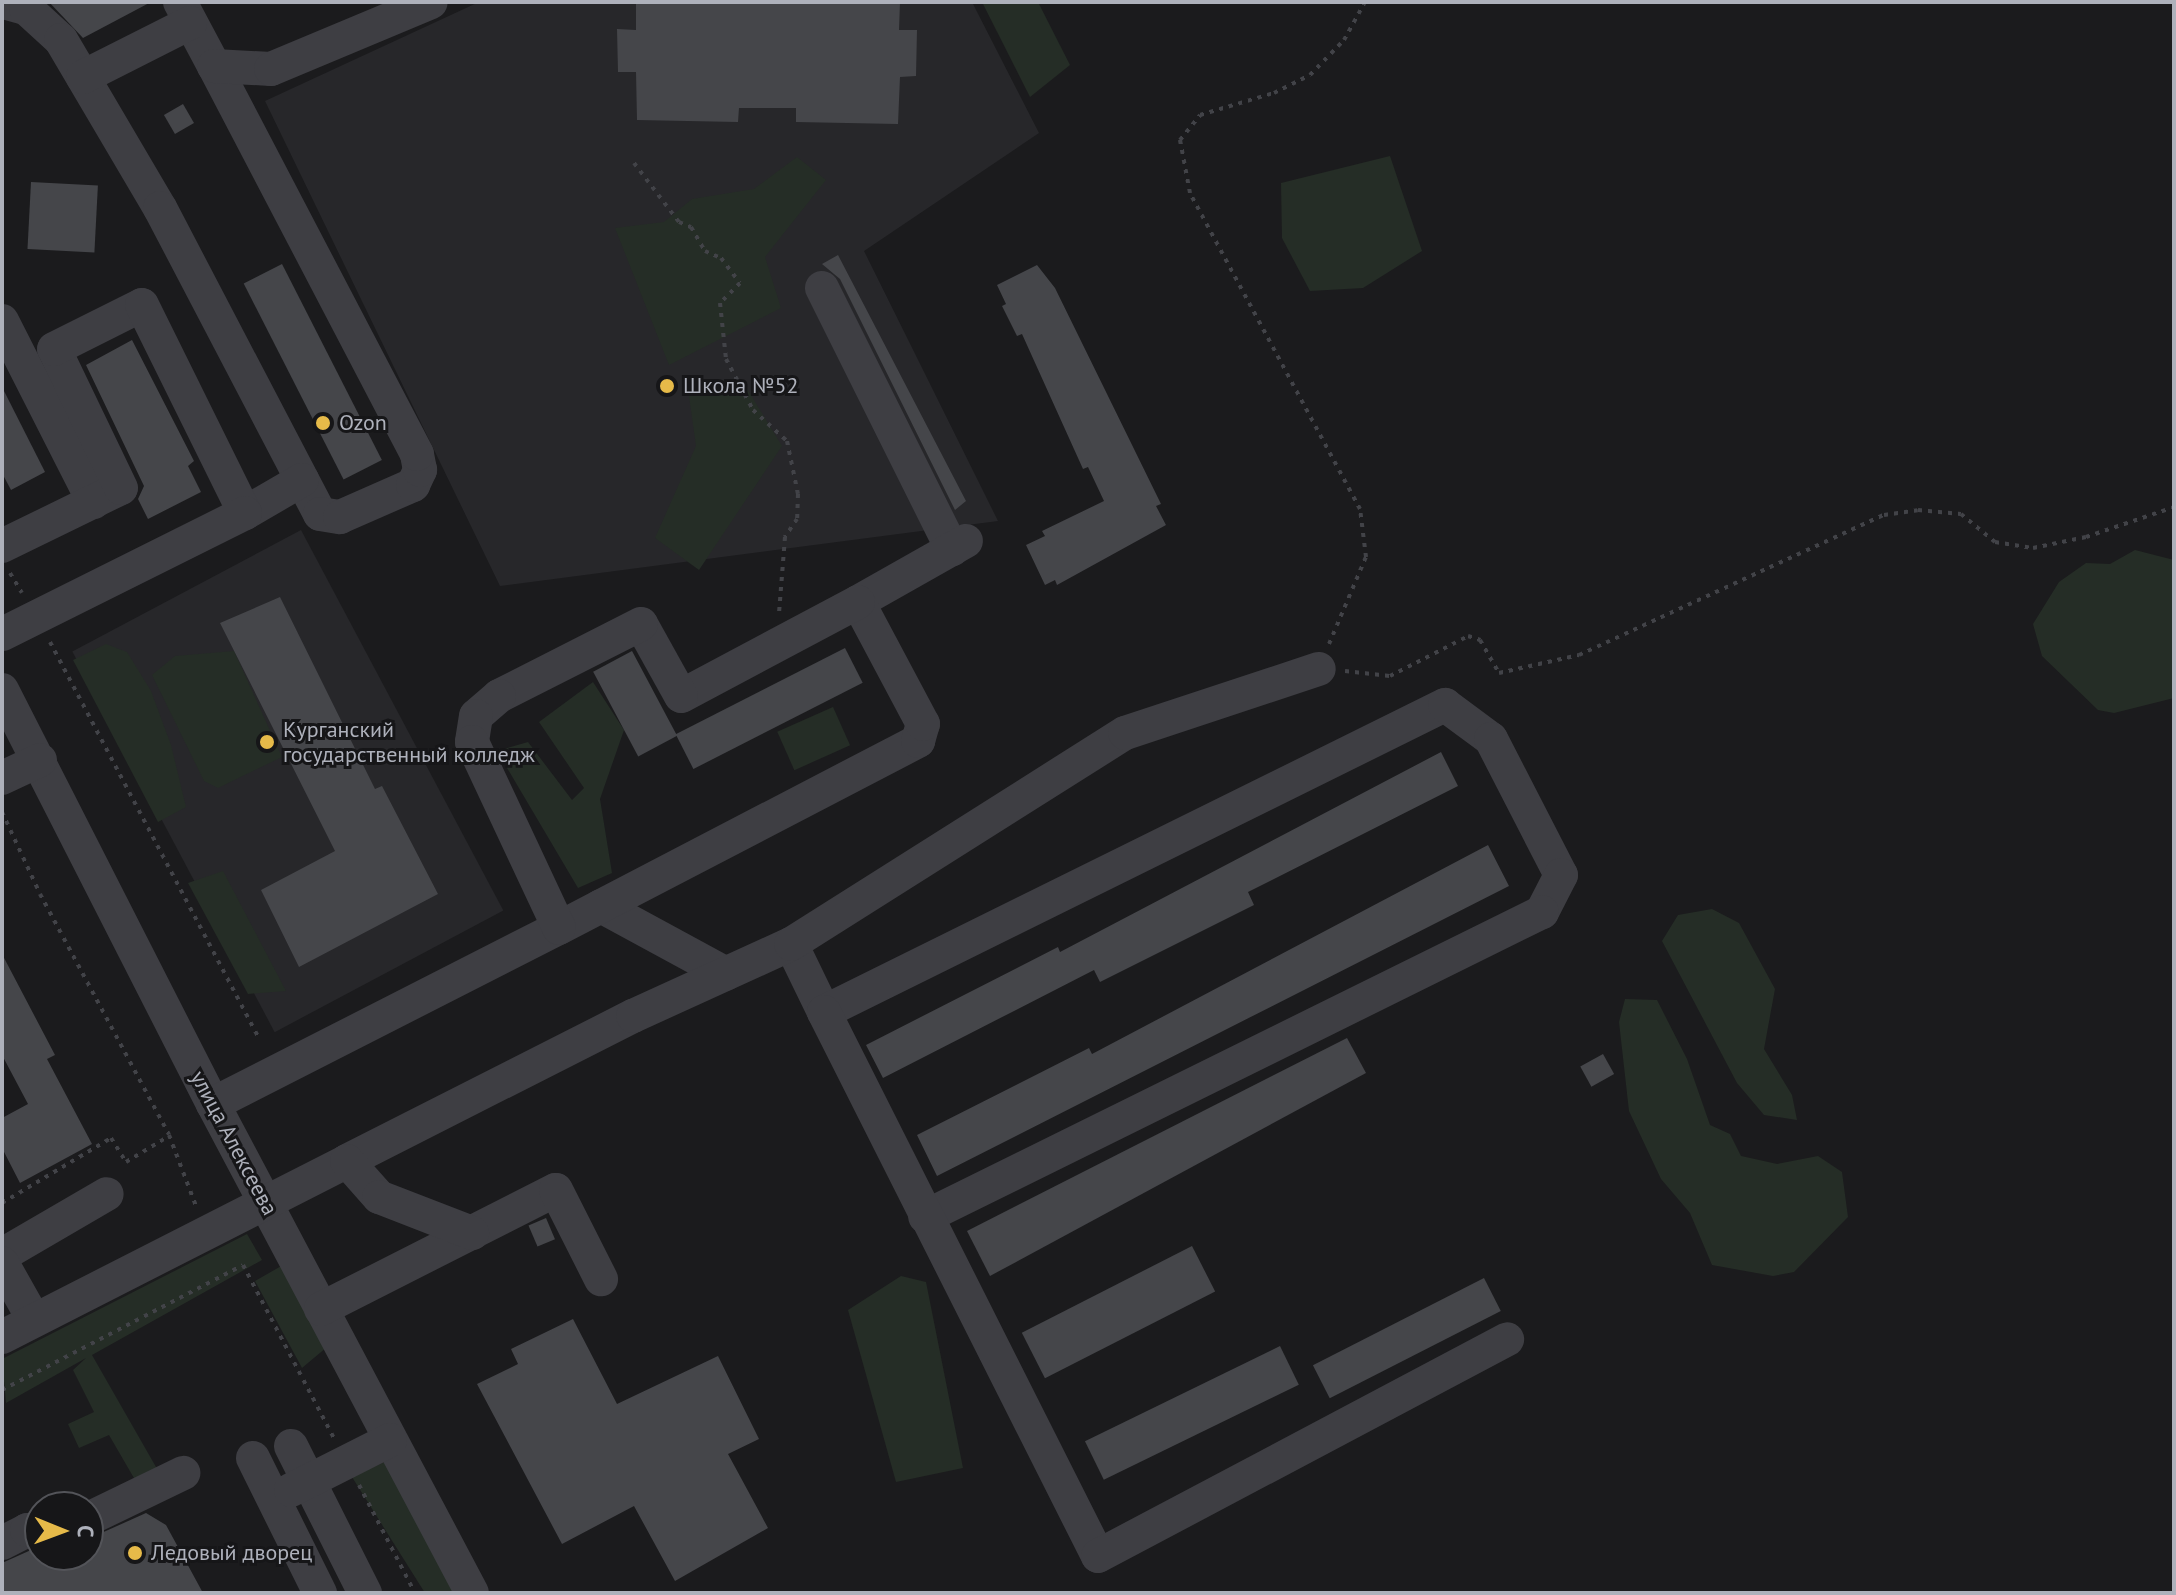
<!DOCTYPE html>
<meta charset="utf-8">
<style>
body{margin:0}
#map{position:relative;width:2176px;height:1595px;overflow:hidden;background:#1b1b1d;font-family:"PT Sans",sans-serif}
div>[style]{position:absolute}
.built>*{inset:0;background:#27272a;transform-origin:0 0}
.green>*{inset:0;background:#252d26;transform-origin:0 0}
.building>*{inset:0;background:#45464a;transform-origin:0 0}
.path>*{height:4px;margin-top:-2px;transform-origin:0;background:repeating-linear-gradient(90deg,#424348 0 4px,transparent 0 10px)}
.minor>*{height:34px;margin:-17px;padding:0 17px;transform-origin:17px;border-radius:17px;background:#3e3e43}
.dots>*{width:22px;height:22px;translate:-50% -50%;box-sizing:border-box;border:4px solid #161618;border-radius:50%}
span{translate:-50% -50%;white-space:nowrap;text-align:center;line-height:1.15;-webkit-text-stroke:6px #161618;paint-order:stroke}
.poi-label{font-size:22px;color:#aeb1bb}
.left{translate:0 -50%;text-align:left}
.street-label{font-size:22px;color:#aeb1bb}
.frame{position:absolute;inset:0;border:4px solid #aeb1bb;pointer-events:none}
.north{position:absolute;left:24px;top:1491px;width:80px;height:80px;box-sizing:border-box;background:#161618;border:2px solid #535459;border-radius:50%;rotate:91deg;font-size:22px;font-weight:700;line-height:32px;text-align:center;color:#aeb1bb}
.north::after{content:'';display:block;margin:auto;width:28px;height:36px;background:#e6ba49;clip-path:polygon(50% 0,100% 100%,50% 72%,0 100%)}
</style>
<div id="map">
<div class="built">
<div style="clip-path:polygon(479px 2px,972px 2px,1039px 133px,864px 251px,998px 521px,500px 586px,265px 101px)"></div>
<div style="left:301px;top:530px;width:431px;height:259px;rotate:62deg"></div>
</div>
<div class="green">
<div style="clip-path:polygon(982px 2px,1038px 2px,1070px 65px,1030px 97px)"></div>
<div style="clip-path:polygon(1390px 156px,1422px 251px,1363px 288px,1310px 291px,1282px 238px,1281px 183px)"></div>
<div style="clip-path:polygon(797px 157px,826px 180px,765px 257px,781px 308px,669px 365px,615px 228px,664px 222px,692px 199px,754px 189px)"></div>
<div style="clip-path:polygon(743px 382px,782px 446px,699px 570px,655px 538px,696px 446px,688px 389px)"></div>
<div style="clip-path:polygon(2135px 550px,2174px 560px,2174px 698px,2114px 713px,2098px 710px,2042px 656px,2033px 624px,2059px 582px,2086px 563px,2110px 564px)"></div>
<div style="clip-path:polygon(106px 644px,127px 652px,151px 691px,171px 745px,186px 807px,158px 822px,73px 660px)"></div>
<div style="clip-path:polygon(234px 651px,282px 757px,218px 788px,204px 781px,152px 675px,175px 656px)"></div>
<div style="clip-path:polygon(593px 682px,624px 730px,600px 799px,612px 873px,578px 888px,497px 751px,528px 742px,572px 800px,584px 788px,539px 722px)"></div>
<div style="left:833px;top:707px;width:42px;height:61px;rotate:66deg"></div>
<div style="clip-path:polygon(223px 871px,286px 991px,248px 994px,188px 883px)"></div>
<div style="clip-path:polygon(1712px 909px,1739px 923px,1775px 989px,1764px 1049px,1792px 1095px,1797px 1120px,1764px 1115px,1737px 1083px,1662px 941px,1678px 915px)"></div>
<div style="clip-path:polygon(1625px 999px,1657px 1000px,1687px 1059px,1710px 1125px,1730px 1134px,1741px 1156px,1777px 1164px,1818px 1156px,1842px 1172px,1848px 1217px,1794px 1272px,1773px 1276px,1712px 1265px,1690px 1213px,1661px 1179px,1629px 1111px,1619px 1022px)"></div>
<div style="clip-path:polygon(247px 1234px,262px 1260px,92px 1355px,160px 1474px,138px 1485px,109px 1435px,79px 1448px,68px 1424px,94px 1412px,73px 1370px,86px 1358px,6px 1403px,2px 1359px)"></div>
<div style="clip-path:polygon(290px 1261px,327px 1347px,302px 1368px,255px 1281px)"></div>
<div style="clip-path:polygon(901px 1276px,926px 1282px,963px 1468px,896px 1482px,848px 1310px)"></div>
<div style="clip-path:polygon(391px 1459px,453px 1591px,451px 1593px,425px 1593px,352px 1477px)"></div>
</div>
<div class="building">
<div style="clip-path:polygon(49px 2px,151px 2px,83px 38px)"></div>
<div style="clip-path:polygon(636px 2px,900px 2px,899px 30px,917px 30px,916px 76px,900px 77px,898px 124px,796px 122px,796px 108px,739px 108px,738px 122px,637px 120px,636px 72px,618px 72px,617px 29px,636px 30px)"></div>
<div style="left:183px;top:104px;width:22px;height:22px;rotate:60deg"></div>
<div style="left:31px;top:182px;width:67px;height:67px;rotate:3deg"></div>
<div style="clip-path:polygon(838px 255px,966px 501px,955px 510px,840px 279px,822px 264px)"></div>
<div style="left:282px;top:264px;width:220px;height:43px;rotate:63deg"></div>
<div style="clip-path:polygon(1037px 265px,1055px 288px,1161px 504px,1156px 506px,1166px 525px,1057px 585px,1055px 580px,1045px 585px,1026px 545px,1045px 536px,1042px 531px,1104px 501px,1088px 467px,1083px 469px,1022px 334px,1017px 336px,1002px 306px,1006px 304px,997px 285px)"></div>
<div style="clip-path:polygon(132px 340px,194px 461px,188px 466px,201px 492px,148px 519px,138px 499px,144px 486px,86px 365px)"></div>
<div style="clip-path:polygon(2px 387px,45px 472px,11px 490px,2px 473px)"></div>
<div style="clip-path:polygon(280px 597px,375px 789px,382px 786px,438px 894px,299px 967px,261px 890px,335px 851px,220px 623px)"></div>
<div style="left:845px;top:648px;width:39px;height:190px;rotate:63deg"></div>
<div style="left:632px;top:651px;width:96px;height:44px;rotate:62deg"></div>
<div style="clip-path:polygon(1441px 752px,1458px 786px,1248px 892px,1254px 905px,1100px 982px,1094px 970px,883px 1078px,866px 1045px,1058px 947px,1060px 952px)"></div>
<div style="clip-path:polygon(1488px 845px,1509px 886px,937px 1176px,917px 1135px,1089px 1048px,1092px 1054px)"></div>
<div style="clip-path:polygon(2px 954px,55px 1055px,47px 1059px,92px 1144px,20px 1183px,2px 1148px,2px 1118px,28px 1104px,2px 1055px)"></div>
<div style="clip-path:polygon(1347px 1038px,1366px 1073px,990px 1276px,967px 1231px)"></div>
<div style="left:1603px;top:1054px;width:23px;height:26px;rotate:61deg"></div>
<div style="left:546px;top:1218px;width:23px;height:19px;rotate:67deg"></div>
<div style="left:1192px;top:1246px;width:51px;height:191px;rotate:63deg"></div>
<div style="left:1484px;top:1278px;width:37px;height:192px;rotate:63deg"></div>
<div style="clip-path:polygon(573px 1319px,617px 1404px,718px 1356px,759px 1439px,728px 1454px,768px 1528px,675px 1581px,634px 1506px,562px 1544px,477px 1384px,518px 1364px,511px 1349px)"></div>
<div style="left:1280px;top:1346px;width:43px;height:217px;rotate:64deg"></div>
<div style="clip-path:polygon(146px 1513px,166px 1525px,203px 1593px,2px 1593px,2px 1563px,31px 1550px,88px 1555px,88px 1539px)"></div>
</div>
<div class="path">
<div style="left:634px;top:163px;width:74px;rotate:52.7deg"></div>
<div style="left:679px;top:222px;width:13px;rotate:23deg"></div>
<div style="left:691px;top:227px;width:28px;rotate:60deg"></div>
<div style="left:705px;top:251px;width:17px;rotate:24deg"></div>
<div style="left:721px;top:258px;width:31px;rotate:53deg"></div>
<div style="left:740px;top:283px;width:28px;rotate:135deg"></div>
<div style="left:720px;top:303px;width:56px;rotate:83.9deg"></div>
<div style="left:726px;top:359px;width:58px;rotate:62.1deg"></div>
<div style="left:753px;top:410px;width:46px;rotate:42.4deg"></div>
<div style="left:787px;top:441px;width:54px;rotate:78.3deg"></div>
<div style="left:798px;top:494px;width:25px;rotate:92deg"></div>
<div style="left:797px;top:519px;width:22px;rotate:124deg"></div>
<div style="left:785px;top:537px;width:77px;rotate:94.5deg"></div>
<div style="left:10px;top:573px;width:23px;rotate:59deg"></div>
<div style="left:50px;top:642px;width:446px;rotate:62.2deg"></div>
<div style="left:1329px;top:644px;width:95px;rotate:-67deg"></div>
<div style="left:1366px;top:557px;width:48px;rotate:-97.1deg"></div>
<div style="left:1360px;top:509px;width:359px;rotate:-118.3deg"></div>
<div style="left:1190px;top:193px;width:54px;rotate:-100.7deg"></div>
<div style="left:1180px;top:140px;width:32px;rotate:-51deg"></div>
<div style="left:1200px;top:115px;width:77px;rotate:-16.6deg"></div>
<div style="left:1274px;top:93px;width:40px;rotate:-26.6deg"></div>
<div style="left:1310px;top:75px;width:49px;rotate:-45.8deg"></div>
<div style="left:1344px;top:40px;width:43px;rotate:-61.1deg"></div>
<div style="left:1345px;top:671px;width:45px;rotate:6.3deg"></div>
<div style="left:1390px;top:676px;width:88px;rotate:-27.1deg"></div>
<div style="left:1468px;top:636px;width:13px;rotate:18deg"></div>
<div style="left:1480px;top:640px;width:38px;rotate:60deg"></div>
<div style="left:1499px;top:673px;width:82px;rotate:-12.7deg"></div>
<div style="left:1579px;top:655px;width:336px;rotate:-24.7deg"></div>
<div style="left:1884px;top:515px;width:34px;rotate:-8deg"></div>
<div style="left:1918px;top:510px;width:43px;rotate:5.3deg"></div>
<div style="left:1961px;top:514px;width:44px;rotate:39.5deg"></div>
<div style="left:1995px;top:542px;width:38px;rotate:9deg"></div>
<div style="left:2033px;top:548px;width:54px;rotate:-11.7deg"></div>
<div style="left:2086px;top:537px;width:93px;rotate:-18.8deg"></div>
<div style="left:2px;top:812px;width:90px;rotate:65.1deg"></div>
<div style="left:40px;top:894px;width:273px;rotate:61.8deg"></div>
<div style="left:169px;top:1135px;width:76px;rotate:69.2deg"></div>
<div style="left:2px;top:1203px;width:127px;rotate:-30.8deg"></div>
<div style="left:111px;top:1138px;width:28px;rotate:58deg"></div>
<div style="left:126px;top:1162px;width:50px;rotate:-31.2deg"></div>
<div style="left:2px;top:1390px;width:271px;rotate:-27.4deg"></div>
<div style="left:243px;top:1265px;width:195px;rotate:62.3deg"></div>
<div style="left:359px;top:1485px;width:122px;rotate:62.6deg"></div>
</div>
<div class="minor">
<div style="left:3px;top:2px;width:24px;rotate:15deg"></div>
<div style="left:26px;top:8px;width:47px;rotate:42.4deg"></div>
<div style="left:61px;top:40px;width:195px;rotate:59.5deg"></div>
<div style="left:160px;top:208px;width:345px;rotate:62.4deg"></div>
<div style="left:320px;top:514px;width:20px;rotate:9deg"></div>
<div style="left:340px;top:517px;width:80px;rotate:-23.7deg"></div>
<div style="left:413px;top:485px;width:17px;rotate:-65deg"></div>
<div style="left:420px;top:470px;width:16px;rotate:-101deg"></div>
<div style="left:417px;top:454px;width:438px;rotate:-117.6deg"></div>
<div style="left:180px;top:2px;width:72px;rotate:62deg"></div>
<div style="left:214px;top:66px;width:57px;rotate:3deg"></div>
<div style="left:271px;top:69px;width:173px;rotate:-22.7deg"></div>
<div style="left:83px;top:77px;width:120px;rotate:-26.8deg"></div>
<div style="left:822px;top:288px;width:292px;rotate:63.5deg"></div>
<div style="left:2px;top:321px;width:203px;rotate:63.1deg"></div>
<div style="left:245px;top:513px;width:66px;rotate:-30.1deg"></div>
<div style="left:2px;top:546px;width:132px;rotate:-26deg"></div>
<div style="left:121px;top:488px;width:154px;rotate:-115.7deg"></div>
<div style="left:54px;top:349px;width:98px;rotate:-26.6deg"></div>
<div style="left:142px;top:305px;width:232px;rotate:63.7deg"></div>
<div style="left:245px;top:513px;width:271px;rotate:153.5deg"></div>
<div style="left:858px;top:602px;width:124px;rotate:-29.5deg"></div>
<div style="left:2px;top:690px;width:465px;rotate:63deg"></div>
<div style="left:213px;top:1104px;width:553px;rotate:62.09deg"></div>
<div style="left:2px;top:778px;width:42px;rotate:-25.3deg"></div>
<div style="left:601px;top:906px;width:142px;rotate:28.5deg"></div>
<div style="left:791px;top:944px;width:76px;rotate:64.1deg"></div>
<div style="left:824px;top:1012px;width:693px;rotate:-26.31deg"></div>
<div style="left:1445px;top:705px;width:57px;rotate:36.5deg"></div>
<div style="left:1491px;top:739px;width:153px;rotate:62.8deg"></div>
<div style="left:1561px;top:875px;width:42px;rotate:117.2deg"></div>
<div style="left:1542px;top:912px;width:688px;rotate:153.7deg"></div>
<div style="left:824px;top:1012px;width:609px;rotate:63.27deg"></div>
<div style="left:1098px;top:1556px;width:463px;rotate:-27.9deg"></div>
<div style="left:213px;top:1104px;width:388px;rotate:-27deg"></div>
<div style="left:559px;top:928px;width:405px;rotate:-27.5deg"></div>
<div style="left:918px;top:741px;width:18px;rotate:-74deg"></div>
<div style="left:923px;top:724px;width:138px;rotate:-118deg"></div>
<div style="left:858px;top:602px;width:200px;rotate:152deg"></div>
<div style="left:681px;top:696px;width:82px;rotate:-119.1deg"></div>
<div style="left:641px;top:624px;width:159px;rotate:153.1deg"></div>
<div style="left:499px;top:696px;width:30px;rotate:139deg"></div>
<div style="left:476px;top:716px;width:26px;rotate:99deg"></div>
<div style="left:472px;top:742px;width:205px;rotate:64.9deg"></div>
<div style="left:347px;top:1161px;width:321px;rotate:-26.9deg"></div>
<div style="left:633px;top:1016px;width:174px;rotate:-24.5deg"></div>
<div style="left:791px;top:944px;width:395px;rotate:-32.3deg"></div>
<div style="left:1125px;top:733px;width:204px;rotate:-18.3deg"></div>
<div style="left:2px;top:1255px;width:121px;rotate:-30.2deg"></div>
<div style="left:2px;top:1263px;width:65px;rotate:60.7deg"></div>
<div style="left:321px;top:1309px;width:263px;rotate:-26.9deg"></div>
<div style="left:556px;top:1190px;width:100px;rotate:63.2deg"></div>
<div style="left:2px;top:1337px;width:387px;rotate:-27deg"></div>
<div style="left:347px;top:1161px;width:48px;rotate:48.4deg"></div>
<div style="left:379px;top:1197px;width:100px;rotate:21.2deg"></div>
<div style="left:291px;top:1446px;width:165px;rotate:63.3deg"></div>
<div style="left:253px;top:1458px;width:151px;rotate:63.6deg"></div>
<div style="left:291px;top:1490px;width:111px;rotate:-26.8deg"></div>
<div style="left:88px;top:1519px;width:106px;rotate:-25.8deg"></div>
<div style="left:2px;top:1543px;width:28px;rotate:-27deg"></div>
<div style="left:27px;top:1530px;width:13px;rotate:4deg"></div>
</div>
<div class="dots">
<div style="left:667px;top:386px;background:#e6ba49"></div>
<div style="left:323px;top:423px;background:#e6ba49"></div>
<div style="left:267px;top:742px;background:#e6ba49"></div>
<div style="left:135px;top:1553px;background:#e6ba49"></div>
</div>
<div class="poi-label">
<span class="left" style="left:683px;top:386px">Школа №52</span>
<span class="left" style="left:339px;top:423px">Ozon</span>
<span class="left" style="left:283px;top:742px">Курганский<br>государственный колледж</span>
<span class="left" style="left:151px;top:1553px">Ледовый дворец</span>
</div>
<div class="street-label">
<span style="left:234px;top:1143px;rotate:62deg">улица Алексеева</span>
</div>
<div class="frame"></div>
<div class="north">С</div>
</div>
